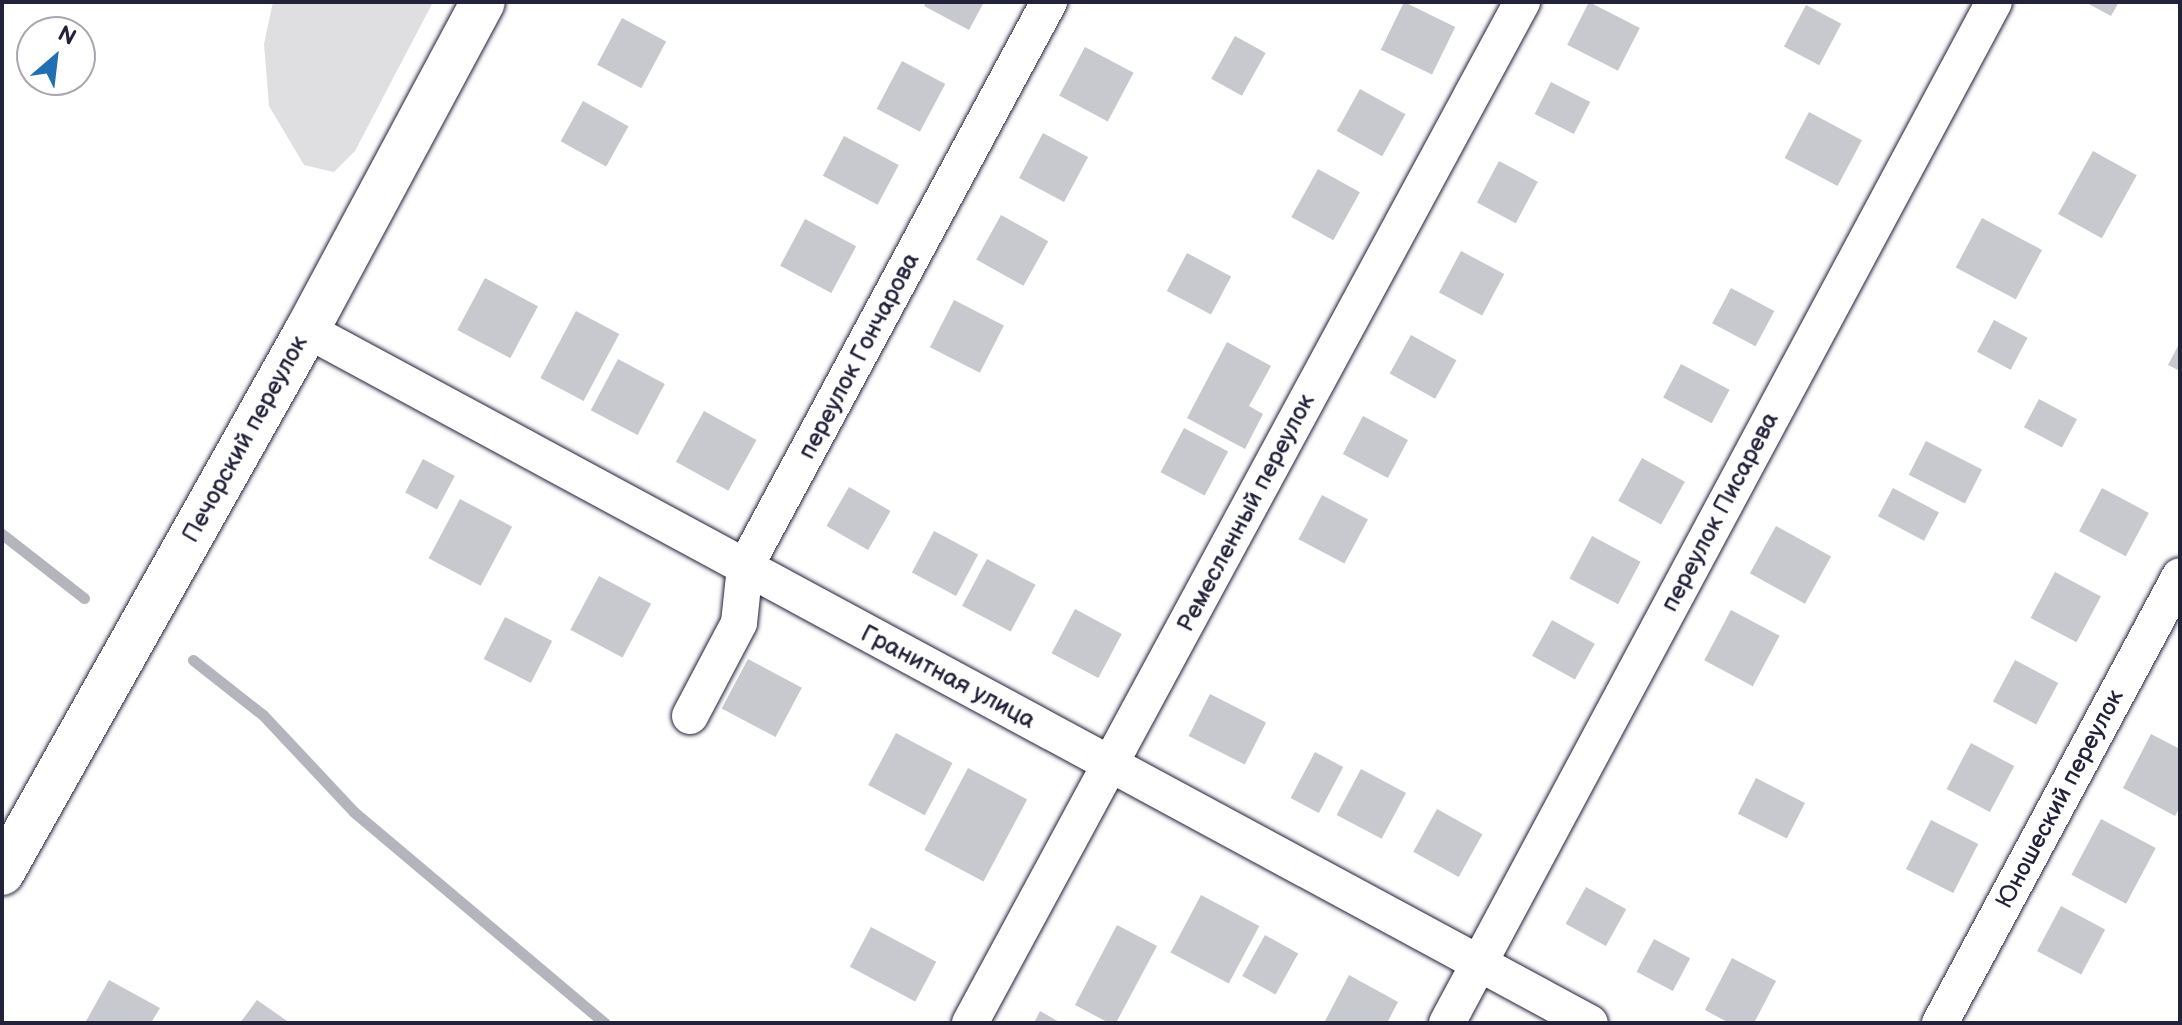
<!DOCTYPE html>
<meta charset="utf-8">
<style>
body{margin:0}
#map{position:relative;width:2182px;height:1025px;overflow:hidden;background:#fff;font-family:"Balsamiq Sans",sans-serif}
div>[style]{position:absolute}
.green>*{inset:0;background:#dfdfe2}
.stream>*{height:11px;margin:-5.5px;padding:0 5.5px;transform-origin:5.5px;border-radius:5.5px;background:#b4b4bc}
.building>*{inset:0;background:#c8c8cf;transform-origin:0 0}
.roads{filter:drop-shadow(0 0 2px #22223b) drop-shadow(0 0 2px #22223b)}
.street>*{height:36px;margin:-18px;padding:0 18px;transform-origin:18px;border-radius:18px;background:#fff}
.secondary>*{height:44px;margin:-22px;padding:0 22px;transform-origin:22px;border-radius:22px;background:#fff}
span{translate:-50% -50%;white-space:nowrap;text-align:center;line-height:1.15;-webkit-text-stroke:7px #fff;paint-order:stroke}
.street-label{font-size:24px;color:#22223b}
.frame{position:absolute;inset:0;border:4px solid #22223b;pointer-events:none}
.north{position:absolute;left:16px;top:16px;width:80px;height:80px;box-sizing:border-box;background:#fff;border:2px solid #a7a7b1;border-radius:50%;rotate:28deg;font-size:22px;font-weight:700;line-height:32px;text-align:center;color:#22223b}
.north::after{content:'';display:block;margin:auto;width:28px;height:36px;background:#1f6fb2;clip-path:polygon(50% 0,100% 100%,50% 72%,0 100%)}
</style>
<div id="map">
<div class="green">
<div style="clip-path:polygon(273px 2px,433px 2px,355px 151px,334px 172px,304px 165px,269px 106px,264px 44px)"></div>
</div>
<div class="stream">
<div style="left:2px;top:534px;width:104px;rotate:38deg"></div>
<div style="left:193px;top:660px;width:89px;rotate:38.2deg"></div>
<div style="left:263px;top:715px;width:133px;rotate:46.8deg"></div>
<div style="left:354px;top:812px;width:328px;rotate:40.1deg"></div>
</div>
<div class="building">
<div style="clip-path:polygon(926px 2px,984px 2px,969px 30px,924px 6px)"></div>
<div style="left:1404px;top:2px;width:57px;height:53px;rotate:26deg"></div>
<div style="left:1589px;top:2px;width:57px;height:48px;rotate:27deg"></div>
<div style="clip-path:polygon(2085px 2px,2119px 2px,2111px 16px)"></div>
<div style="left:1806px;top:5px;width:40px;height:47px;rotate:28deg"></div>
<div style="left:622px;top:18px;width:50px;height:53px;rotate:28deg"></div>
<div style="left:1235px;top:36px;width:35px;height:49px;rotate:29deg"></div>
<div style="left:1085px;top:47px;width:55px;height:55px;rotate:28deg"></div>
<div style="left:902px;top:61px;width:49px;height:54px;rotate:28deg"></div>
<div style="left:1551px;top:82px;width:44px;height:36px;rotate:27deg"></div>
<div style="left:1360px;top:89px;width:52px;height:48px;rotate:29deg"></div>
<div style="left:583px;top:101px;width:52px;height:46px;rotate:29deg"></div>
<div style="left:1809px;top:112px;width:60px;height:52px;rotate:28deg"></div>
<div style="left:1043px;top:133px;width:51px;height:51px;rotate:28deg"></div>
<div style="left:844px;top:136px;width:62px;height:45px;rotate:28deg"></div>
<div style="left:2093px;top:151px;width:50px;height:72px;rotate:29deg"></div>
<div style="left:1499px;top:161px;width:44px;height:47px;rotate:28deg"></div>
<div style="left:1318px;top:169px;width:48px;height:55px;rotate:29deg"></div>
<div style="left:1001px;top:215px;width:54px;height:51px;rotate:29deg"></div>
<div style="left:1982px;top:218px;width:68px;height:56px;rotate:28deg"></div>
<div style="left:805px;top:219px;width:58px;height:53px;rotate:28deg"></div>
<div style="left:1461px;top:251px;width:49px;height:47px;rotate:28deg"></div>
<div style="left:1187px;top:253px;width:50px;height:43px;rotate:28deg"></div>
<div style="left:485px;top:278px;width:60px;height:59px;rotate:28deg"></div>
<div style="left:1731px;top:288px;width:49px;height:40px;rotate:28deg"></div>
<div style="left:954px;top:300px;width:56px;height:53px;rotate:27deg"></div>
<div style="left:576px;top:311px;width:49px;height:76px;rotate:28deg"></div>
<div style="left:1994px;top:320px;width:38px;height:36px;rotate:28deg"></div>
<div style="left:1411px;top:335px;width:52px;height:44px;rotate:29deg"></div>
<div style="clip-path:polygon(1227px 342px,1271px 366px,1249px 406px,1263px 414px,1245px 449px,1187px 418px)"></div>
<div style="clip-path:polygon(2180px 342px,2180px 371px,2168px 365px)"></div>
<div style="left:618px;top:359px;width:53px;height:58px;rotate:28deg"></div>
<div style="left:1681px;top:364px;width:55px;height:38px;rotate:28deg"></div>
<div style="left:2039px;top:399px;width:43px;height:32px;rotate:28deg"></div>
<div style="left:704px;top:411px;width:60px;height:58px;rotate:29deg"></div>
<div style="left:1363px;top:416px;width:51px;height:43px;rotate:28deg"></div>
<div style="left:1184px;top:428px;width:50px;height:50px;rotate:28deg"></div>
<div style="left:1926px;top:441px;width:63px;height:38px;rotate:27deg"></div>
<div style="left:1642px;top:458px;width:49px;height:49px;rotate:29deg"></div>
<div style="left:423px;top:459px;width:36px;height:38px;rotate:28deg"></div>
<div style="left:849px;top:487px;width:48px;height:45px;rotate:30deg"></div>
<div style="left:1893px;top:488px;width:52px;height:32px;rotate:28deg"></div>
<div style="left:2102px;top:488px;width:53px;height:49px;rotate:28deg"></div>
<div style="left:1322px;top:495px;width:52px;height:50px;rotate:28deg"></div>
<div style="left:460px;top:499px;width:59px;height:67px;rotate:28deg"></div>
<div style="left:1776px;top:526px;width:63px;height:54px;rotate:29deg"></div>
<div style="left:934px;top:531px;width:50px;height:47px;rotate:28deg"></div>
<div style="left:1592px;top:536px;width:55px;height:48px;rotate:28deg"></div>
<div style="left:987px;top:559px;width:55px;height:53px;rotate:28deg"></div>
<div style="left:2055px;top:572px;width:52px;height:52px;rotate:28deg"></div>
<div style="left:599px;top:576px;width:59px;height:61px;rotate:28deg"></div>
<div style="left:1075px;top:609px;width:53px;height:50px;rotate:28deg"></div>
<div style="left:1731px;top:610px;width:55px;height:57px;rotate:28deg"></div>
<div style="left:505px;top:617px;width:53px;height:47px;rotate:27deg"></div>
<div style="left:1552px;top:620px;width:49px;height:41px;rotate:29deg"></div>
<div style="left:748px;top:659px;width:61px;height:56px;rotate:28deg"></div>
<div style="left:2015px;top:660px;width:49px;height:47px;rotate:28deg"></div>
<div style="left:1210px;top:694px;width:63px;height:47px;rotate:27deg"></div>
<div style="left:896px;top:733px;width:64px;height:59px;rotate:28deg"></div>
<div style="clip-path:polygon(2151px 734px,2180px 749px,2180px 807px,2175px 816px,2123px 788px)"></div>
<div style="left:1971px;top:743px;width:49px;height:52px;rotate:28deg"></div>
<div style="left:1315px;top:752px;width:32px;height:52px;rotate:28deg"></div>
<div style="left:968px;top:768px;width:67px;height:93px;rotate:28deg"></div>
<div style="left:1361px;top:769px;width:51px;height:52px;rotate:28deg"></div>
<div style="left:1756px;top:778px;width:55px;height:40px;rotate:27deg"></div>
<div style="left:1437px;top:809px;width:52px;height:49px;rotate:29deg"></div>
<div style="left:2101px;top:819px;width:62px;height:63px;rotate:28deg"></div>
<div style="left:1931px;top:820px;width:53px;height:55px;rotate:27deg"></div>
<div style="left:1586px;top:887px;width:46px;height:42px;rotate:29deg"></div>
<div style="left:1201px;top:895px;width:66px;height:65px;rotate:28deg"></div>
<div style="left:2061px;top:906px;width:50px;height:51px;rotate:28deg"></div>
<div style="clip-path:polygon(1117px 925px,1157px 946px,1116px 1023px,1109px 1023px,1075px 1005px)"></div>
<div style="left:871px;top:927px;width:74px;height:45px;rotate:28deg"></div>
<div style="left:1265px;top:935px;width:38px;height:47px;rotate:29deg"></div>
<div style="left:1654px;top:939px;width:41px;height:37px;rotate:28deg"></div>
<div style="clip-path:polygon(1732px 958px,1776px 981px,1754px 1023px,1729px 1023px,1705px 1010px)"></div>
<div style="clip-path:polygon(1349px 975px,1398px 1002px,1387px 1023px,1324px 1023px)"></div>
<div style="clip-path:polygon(109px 980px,160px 1008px,151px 1023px,85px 1023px)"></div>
<div style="clip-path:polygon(257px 1000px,290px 1023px,240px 1023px)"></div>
<div style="clip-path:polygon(1040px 1011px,1061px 1023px,1034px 1023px)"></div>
</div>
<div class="roads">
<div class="street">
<div style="left:307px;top:330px;width:1458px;rotate:28.38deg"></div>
<div style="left:690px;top:716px;width:105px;rotate:-62.2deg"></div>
<div style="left:739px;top:623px;width:56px;rotate:-83.9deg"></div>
<div style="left:745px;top:567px;width:642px;rotate:-61.72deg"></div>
<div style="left:970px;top:1023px;width:1161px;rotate:-61.6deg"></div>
<div style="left:1447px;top:1023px;width:1158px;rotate:-61.82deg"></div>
<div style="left:1940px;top:1023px;width:507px;rotate:-61.77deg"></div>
</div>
<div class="secondary">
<div style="left:2px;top:873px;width:623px;rotate:-60.68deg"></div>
<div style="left:307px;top:330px;width:372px;rotate:-61.8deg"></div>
</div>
</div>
<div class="street-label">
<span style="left:859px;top:356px;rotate:-62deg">переулок Гончарова</span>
<span style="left:245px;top:439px;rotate:-61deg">Печорский переулок</span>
<span style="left:1720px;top:512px;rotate:-62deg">переулок Писарева</span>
<span style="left:1246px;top:513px;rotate:-62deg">Ремесленный переулок</span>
<span style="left:948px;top:677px;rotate:28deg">Гранитная улица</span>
<span style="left:2060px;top:799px;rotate:-62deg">Юношеский переулок</span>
</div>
<div class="frame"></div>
<div class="north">N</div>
</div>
